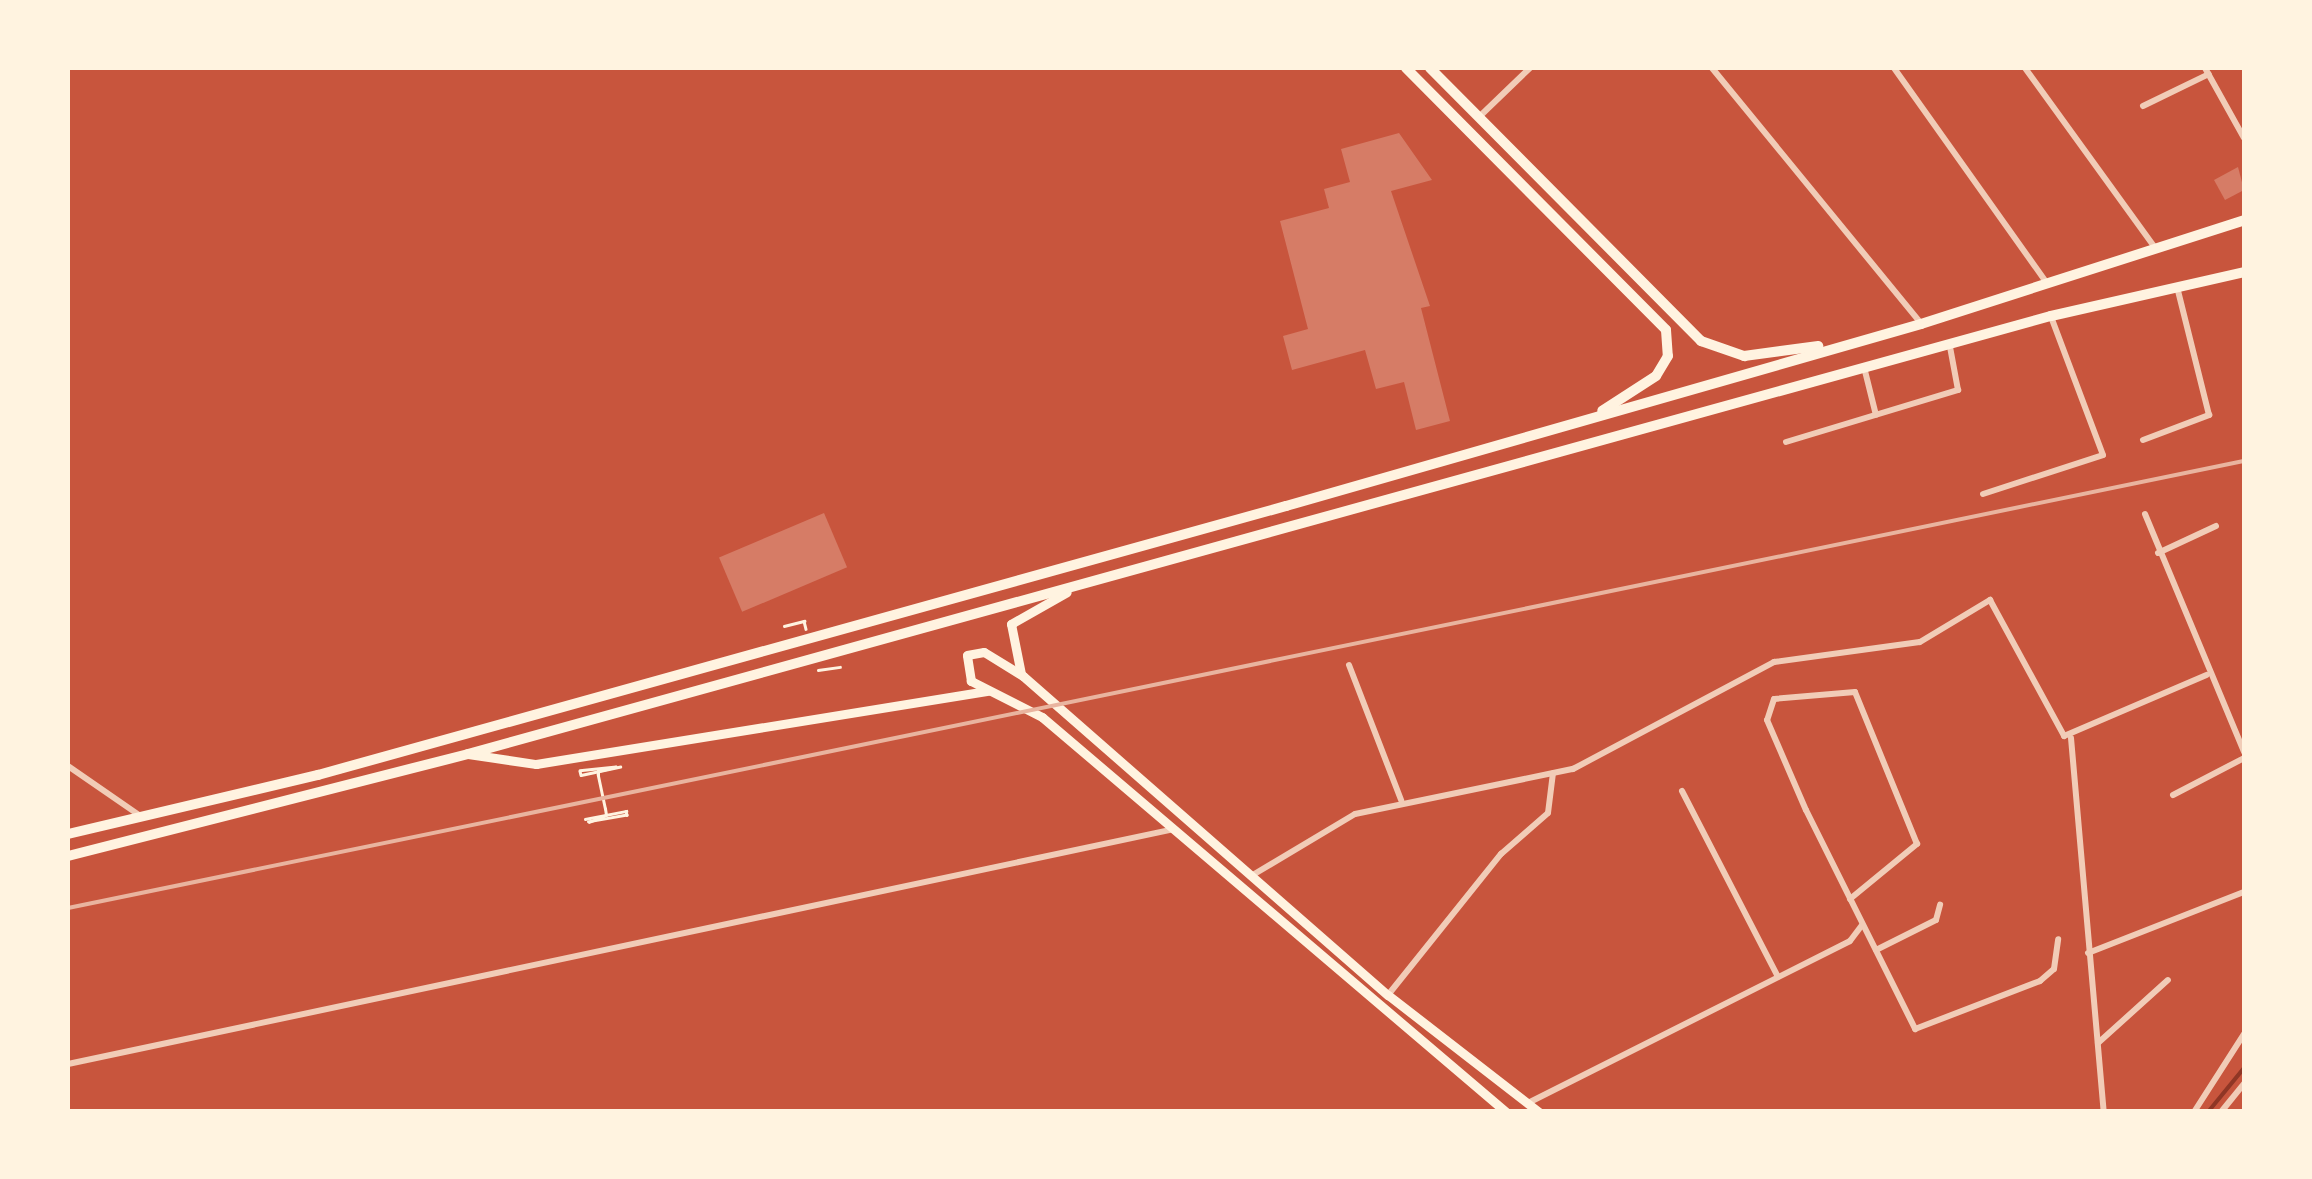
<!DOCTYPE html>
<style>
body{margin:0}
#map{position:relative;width:2312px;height:1179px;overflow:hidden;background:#c8553d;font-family:"Crimson Pro",serif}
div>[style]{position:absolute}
.stream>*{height:4px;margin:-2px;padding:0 2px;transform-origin:2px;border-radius:2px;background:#8f3625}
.building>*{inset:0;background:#d67c66;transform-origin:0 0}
.path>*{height:2.5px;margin:-1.25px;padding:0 1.25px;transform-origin:1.25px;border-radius:1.25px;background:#fff3e0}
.minor>*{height:6px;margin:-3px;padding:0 3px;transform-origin:3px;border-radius:3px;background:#f1ccb7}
.secondary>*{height:9px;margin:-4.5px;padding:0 4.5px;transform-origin:4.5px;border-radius:4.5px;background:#fff3e0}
.trunk>*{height:10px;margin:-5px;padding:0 5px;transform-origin:5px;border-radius:5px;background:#fff3e0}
.rail>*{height:4px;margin:-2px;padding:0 2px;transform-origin:2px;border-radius:2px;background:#e9b49f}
span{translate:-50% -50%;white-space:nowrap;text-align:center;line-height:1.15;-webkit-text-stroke:10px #fff3e0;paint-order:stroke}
.frame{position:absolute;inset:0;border:70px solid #fff3e0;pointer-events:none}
</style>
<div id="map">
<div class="stream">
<div style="left:2208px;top:1112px;width:57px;rotate:-50.7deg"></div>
</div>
<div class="building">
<div style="clip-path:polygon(1399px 133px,1432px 180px,1391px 191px,1430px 306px,1421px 308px,1450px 421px,1416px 430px,1404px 382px,1376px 389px,1365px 350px,1292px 370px,1283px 336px,1308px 329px,1280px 221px,1329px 208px,1324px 189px,1350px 182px,1341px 149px)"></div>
<div style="clip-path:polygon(2238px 167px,2244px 190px,2225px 200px,2214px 180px)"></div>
<div style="left:824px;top:513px;width:59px;height:114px;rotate:67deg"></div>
</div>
<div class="path">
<div style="left:784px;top:626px;width:21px;rotate:-14deg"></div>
<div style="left:804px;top:621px;width:8px;rotate:76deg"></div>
<div style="left:818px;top:670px;width:22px;rotate:-8deg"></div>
<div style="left:585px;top:819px;width:42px;rotate:-11deg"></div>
<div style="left:626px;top:811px;width:4px;rotate:76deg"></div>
<div style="left:627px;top:815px;width:39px;rotate:170deg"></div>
<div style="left:589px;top:822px;width:18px;rotate:-22deg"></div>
<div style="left:606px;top:815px;width:6px;rotate:-99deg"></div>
<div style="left:605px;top:809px;width:35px;rotate:-102deg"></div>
<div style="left:598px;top:775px;width:4px;rotate:-90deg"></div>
<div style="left:598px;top:771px;width:18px;rotate:-13deg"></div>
<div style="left:616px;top:767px;width:36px;rotate:174deg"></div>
<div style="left:580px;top:771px;width:4px;rotate:76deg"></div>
<div style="left:581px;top:775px;width:40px;rotate:-12deg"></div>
</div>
<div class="minor">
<div style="left:1712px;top:68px;width:330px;rotate:50.7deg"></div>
<div style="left:1894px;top:68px;width:264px;rotate:54.6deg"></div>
<div style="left:2025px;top:68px;width:223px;rotate:54.1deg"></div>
<div style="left:2205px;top:68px;width:80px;rotate:60.9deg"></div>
<div style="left:2143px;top:106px;width:73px;rotate:-25.9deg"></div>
<div style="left:1479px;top:117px;width:71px;rotate:-43.9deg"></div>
<div style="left:1865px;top:371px;width:45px;rotate:76deg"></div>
<div style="left:2143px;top:440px;width:71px;rotate:-20.7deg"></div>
<div style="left:2209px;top:415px;width:132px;rotate:-104deg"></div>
<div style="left:1786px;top:442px;width:180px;rotate:-16.8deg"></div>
<div style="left:1958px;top:390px;width:44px;rotate:-100.5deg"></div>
<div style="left:1983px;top:494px;width:126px;rotate:-18deg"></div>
<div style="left:2103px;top:455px;width:147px;rotate:-110.6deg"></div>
<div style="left:2145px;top:514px;width:258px;rotate:67.4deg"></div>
<div style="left:2158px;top:553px;width:64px;rotate:-25deg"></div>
<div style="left:1349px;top:665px;width:145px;rotate:68.9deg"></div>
<div style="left:2071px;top:738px;width:375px;rotate:85deg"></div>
<div style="left:68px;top:766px;width:90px;rotate:34.6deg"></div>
<div style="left:1682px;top:791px;width:209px;rotate:62.7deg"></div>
<div style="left:2173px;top:795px;width:80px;rotate:-27.5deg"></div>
<div style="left:1251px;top:876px;width:121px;rotate:-30.8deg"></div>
<div style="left:1355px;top:814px;width:223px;rotate:-11.7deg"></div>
<div style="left:1573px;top:769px;width:228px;rotate:-28deg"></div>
<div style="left:1774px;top:662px;width:147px;rotate:-7.8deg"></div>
<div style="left:1920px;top:642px;width:82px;rotate:-31deg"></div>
<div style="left:1990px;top:600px;width:155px;rotate:61.4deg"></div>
<div style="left:2064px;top:736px;width:155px;rotate:-23.2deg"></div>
<div style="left:1850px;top:899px;width:87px;rotate:-39.4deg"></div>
<div style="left:1917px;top:844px;width:164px;rotate:-112.2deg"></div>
<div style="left:1855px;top:692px;width:81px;rotate:175.1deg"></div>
<div style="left:1774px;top:699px;width:22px;rotate:108deg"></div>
<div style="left:1767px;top:720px;width:98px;rotate:66.6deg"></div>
<div style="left:1806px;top:810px;width:245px;rotate:63.5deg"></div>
<div style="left:1915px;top:1029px;width:134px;rotate:-21deg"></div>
<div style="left:2040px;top:981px;width:18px;rotate:-41deg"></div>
<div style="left:2054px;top:969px;width:30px;rotate:-82deg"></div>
<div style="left:1876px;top:950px;width:67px;rotate:-26.6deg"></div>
<div style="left:1936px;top:920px;width:16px;rotate:-75deg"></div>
<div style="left:2088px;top:953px;width:168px;rotate:-21.4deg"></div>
<div style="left:1388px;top:995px;width:181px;rotate:-51.3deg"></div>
<div style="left:1501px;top:854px;width:62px;rotate:-41.1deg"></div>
<div style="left:1548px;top:813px;width:40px;rotate:-82.9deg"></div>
<div style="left:2098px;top:1043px;width:94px;rotate:-42deg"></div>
<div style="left:68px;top:1064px;width:1127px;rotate:-11.99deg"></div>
<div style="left:1528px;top:1103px;width:360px;rotate:-26.7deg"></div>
<div style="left:1850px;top:941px;width:20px;rotate:-53deg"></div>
<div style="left:2194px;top:1112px;width:93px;rotate:-57.3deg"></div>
<div style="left:2221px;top:1112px;width:36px;rotate:-51deg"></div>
</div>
<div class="secondary">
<div style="left:1021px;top:674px;width:51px;rotate:-101.3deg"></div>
<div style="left:1011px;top:624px;width:64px;rotate:-29.7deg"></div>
<div style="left:468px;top:754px;width:69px;rotate:8.4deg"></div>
<div style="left:536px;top:764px;width:458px;rotate:-9.2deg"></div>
<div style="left:1506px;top:1112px;width:609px;rotate:-139.59deg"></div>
<div style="left:1042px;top:717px;width:80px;rotate:-153.1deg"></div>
<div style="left:971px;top:681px;width:26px;rotate:-99deg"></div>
<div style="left:967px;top:655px;width:17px;rotate:-10deg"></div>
<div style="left:984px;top:652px;width:46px;rotate:31.6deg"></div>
<div style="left:1023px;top:676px;width:485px;rotate:41.2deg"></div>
<div style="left:1388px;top:995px;width:191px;rotate:37.8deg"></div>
</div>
<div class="trunk">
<div style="left:1406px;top:68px;width:369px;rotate:45.2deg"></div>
<div style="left:1666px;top:330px;width:26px;rotate:86deg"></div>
<div style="left:1668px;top:356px;width:23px;rotate:121deg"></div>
<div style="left:1656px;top:376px;width:64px;rotate:147.1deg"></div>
<div style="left:1430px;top:68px;width:385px;rotate:45.2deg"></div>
<div style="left:1701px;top:341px;width:46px;rotate:19.2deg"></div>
<div style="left:1744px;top:356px;width:75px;rotate:-7.7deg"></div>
<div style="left:68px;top:834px;width:257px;rotate:-13.3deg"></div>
<div style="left:318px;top:775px;width:1005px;rotate:-15.53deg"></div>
<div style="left:1286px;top:506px;width:661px;rotate:-15.99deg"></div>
<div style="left:1921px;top:324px;width:339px;rotate:-17.8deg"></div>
<div style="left:68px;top:856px;width:413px;rotate:-14.3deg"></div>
<div style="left:468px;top:754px;width:1642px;rotate:-15.47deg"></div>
<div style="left:2051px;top:316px;width:198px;rotate:-12.8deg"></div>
</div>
<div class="rail">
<div style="left:68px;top:908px;width:2221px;rotate:-11.61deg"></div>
</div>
<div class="frame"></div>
</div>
